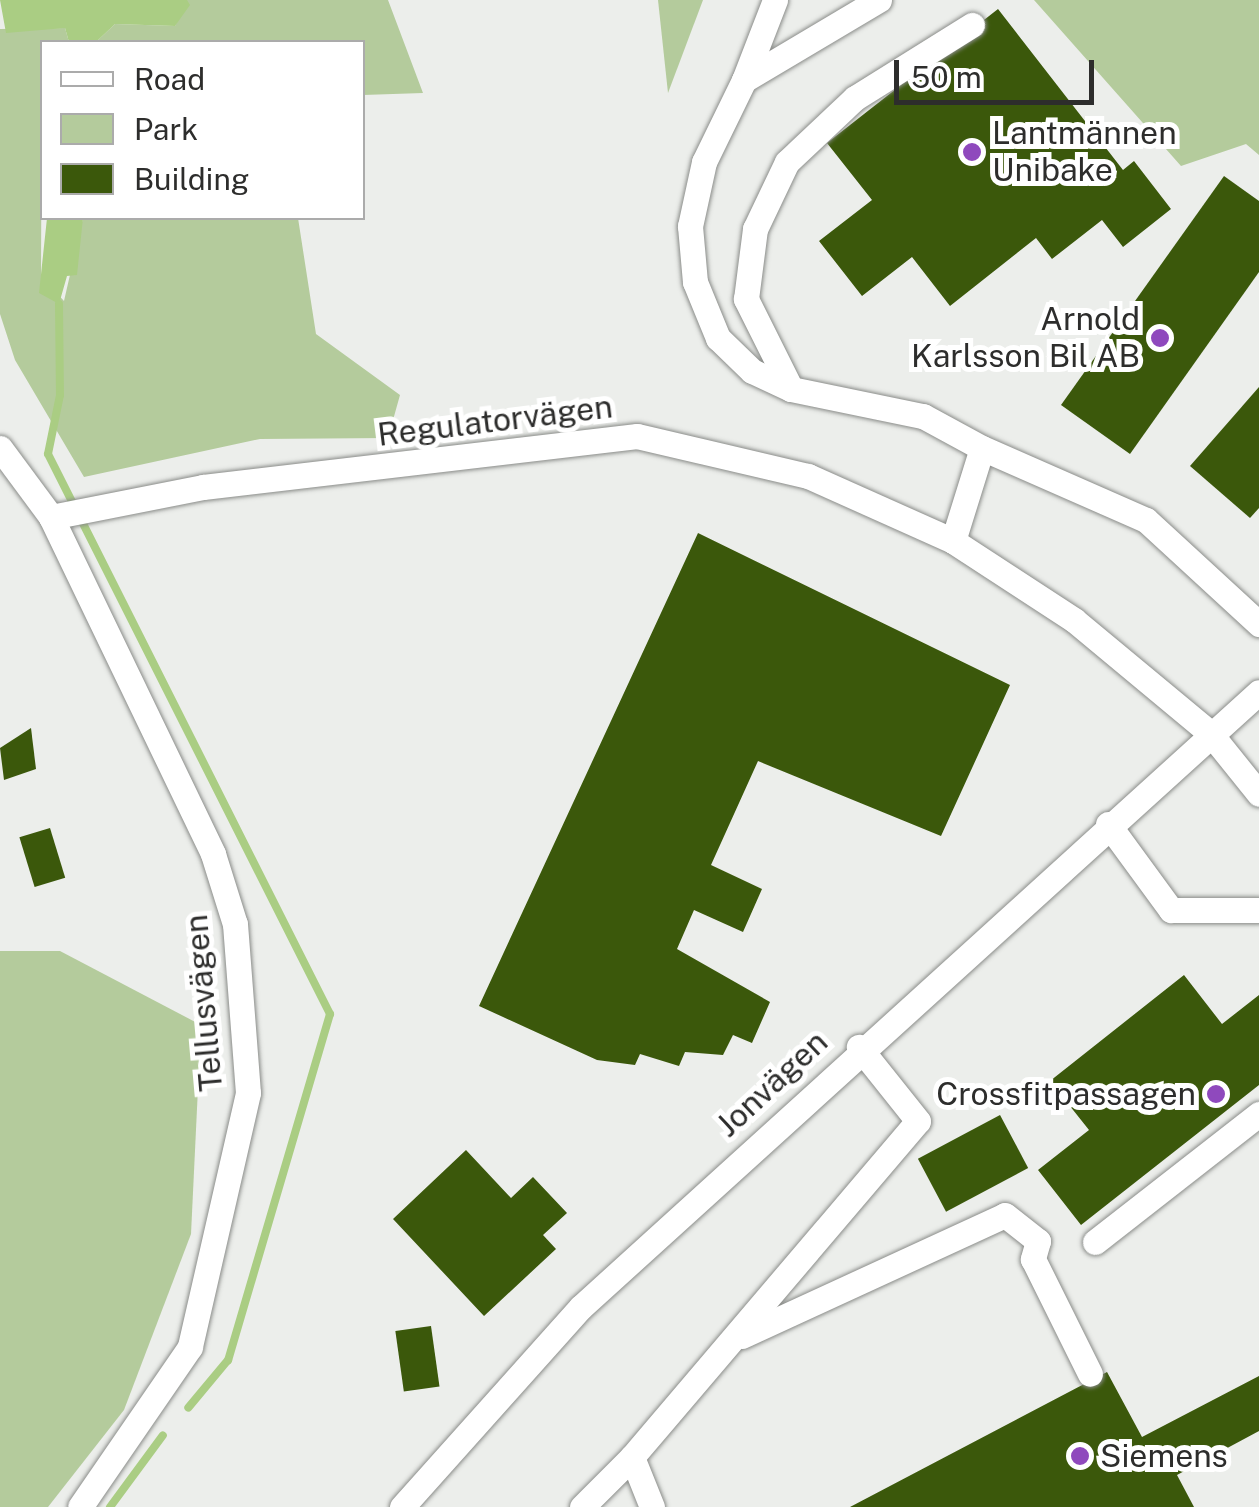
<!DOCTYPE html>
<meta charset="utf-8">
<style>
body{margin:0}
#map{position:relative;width:1259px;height:1507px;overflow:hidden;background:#eceeeb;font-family:"Public Sans",sans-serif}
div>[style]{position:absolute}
.green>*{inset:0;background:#b4cb9c}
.water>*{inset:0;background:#aacd83}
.stream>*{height:8px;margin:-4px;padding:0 4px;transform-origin:4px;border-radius:4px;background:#aacd83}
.building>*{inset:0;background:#3b580b;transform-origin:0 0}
.roads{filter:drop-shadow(0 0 2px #8a8c89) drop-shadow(0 0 2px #8a8c89)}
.minor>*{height:25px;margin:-12.5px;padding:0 12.5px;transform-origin:12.5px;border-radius:12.5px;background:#fff}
.dots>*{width:28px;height:28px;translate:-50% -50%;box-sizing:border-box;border:5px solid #fff;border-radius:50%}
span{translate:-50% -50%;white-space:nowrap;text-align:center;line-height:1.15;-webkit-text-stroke:10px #fff;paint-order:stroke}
.poi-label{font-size:32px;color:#2d2d2c}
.left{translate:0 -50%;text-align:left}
.right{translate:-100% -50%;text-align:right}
.street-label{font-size:32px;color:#2d2d2c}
.legend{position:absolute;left:40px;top:40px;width:325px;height:180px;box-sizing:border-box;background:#fff;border:2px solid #ababab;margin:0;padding:12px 18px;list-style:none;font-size:30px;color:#2d2d2c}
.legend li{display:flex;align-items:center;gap:20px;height:50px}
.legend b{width:50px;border:2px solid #ababab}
.scale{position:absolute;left:894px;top:60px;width:200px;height:45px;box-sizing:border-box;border:5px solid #2d2d2c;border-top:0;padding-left:12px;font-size:30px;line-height:35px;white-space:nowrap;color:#2d2d2c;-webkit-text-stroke:8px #fff;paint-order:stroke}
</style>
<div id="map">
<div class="green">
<div style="clip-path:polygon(187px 0,388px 0,423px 93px,363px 95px,362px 42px,96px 42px,115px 24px,175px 26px)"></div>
<div style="clip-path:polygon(658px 0,703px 0,668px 93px)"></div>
<div style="clip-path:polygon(1034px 0,1259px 0,1259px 155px,1246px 144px,1181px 166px)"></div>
<div style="clip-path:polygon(65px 28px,69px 42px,42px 42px,41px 276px,64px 301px,83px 218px,298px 218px,316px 334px,400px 395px,388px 438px,260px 439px,84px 477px,15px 360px,0 314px,0 29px)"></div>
<div style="clip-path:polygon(0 951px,60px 951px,201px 1025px,191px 1234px,124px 1410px,48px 1507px,0 1507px)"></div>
</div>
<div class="water">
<div style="clip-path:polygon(0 0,187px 0,190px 5px,175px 26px,115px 24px,96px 42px,69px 42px,65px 28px,6px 33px)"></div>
<div style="clip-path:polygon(47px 218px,83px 218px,77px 275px,67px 276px,59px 304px,39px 293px)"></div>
</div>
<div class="stream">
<div style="left:59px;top:304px;width:91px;rotate:89.4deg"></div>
<div style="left:60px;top:395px;width:60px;rotate:101.5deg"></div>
<div style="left:48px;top:454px;width:627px;rotate:63.27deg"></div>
<div style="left:330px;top:1014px;width:361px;rotate:106.4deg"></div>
<div style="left:228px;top:1360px;width:62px;rotate:129.8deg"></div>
<div style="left:110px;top:1507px;width:89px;rotate:-53.6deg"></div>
</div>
<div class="building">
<div style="clip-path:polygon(998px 9px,1123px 170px,1134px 161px,1171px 209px,1123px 247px,1102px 220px,1052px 259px,1036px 238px,950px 306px,912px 257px,862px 296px,819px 241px,872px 200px,827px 143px)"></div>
<div style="clip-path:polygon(1224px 176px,1259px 201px,1259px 272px,1130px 454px,1061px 405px)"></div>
<div style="clip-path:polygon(1259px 387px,1259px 508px,1250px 518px,1190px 466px)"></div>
<div style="clip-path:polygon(698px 533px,1010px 685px,941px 836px,758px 761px,711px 865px,762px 889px,743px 932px,694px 910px,677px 949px,770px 1002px,752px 1043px,733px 1035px,723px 1055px,685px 1052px,679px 1066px,640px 1054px,635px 1065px,597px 1060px,479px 1006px)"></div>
<div style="clip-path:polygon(31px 728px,36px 769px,4px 780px,0 748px)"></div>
<div style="left:50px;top:828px;width:52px;height:32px;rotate:73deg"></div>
<div style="clip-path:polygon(1184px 975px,1222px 1024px,1259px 995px,1259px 1085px,1081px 1225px,1038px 1170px,1089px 1130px,1050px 1081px)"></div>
<div style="left:1000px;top:1115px;width:60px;height:93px;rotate:62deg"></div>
<div style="clip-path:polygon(466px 1150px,511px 1198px,533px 1177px,567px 1213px,543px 1235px,556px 1249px,484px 1316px,393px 1219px)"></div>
<div style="left:431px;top:1326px;width:61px;height:36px;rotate:82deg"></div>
<div style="clip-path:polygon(1107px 1372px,1142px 1437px,1259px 1376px,1259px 1431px,1177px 1475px,1194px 1507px,850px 1507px)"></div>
</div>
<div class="roads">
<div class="minor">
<div style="left:775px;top:0;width:86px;rotate:111.2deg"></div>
<div style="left:744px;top:80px;width:157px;rotate:-30.7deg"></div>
<div style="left:744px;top:80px;width:91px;rotate:116deg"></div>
<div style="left:704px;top:162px;width:66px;rotate:102.3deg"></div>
<div style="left:690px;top:226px;width:56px;rotate:84.9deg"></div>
<div style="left:695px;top:282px;width:61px;rotate:67.7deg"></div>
<div style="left:718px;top:338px;width:47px;rotate:44.1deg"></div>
<div style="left:752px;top:371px;width:43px;rotate:24.8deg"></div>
<div style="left:791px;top:389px;width:135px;rotate:11.6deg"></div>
<div style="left:923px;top:416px;width:67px;rotate:28.5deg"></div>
<div style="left:791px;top:389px;width:101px;rotate:-116.6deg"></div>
<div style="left:746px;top:299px;width:71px;rotate:-82.7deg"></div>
<div style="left:755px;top:229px;width:74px;rotate:-64.5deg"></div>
<div style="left:787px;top:162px;width:93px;rotate:-43.3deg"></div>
<div style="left:855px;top:98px;width:138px;rotate:-32deg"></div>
<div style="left:0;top:448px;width:86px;rotate:53.5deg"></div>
<div style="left:51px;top:517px;width:374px;rotate:64.3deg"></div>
<div style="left:213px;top:854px;width:73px;rotate:72.6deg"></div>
<div style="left:235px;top:924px;width:169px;rotate:85.6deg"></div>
<div style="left:248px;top:1093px;width:261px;rotate:102.9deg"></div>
<div style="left:190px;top:1347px;width:194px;rotate:124.5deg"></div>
<div style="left:51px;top:517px;width:155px;rotate:-11.2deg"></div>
<div style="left:203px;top:487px;width:437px;rotate:-6.7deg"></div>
<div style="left:637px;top:436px;width:176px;rotate:13.2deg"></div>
<div style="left:808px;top:476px;width:159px;rotate:24.1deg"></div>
<div style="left:953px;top:541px;width:145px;rotate:33.1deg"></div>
<div style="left:1074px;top:620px;width:177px;rotate:39.7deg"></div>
<div style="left:1210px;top:733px;width:78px;rotate:51.2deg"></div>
<div style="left:953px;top:541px;width:97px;rotate:-72.7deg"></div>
<div style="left:982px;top:448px;width:179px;rotate:23.7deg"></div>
<div style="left:1146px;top:520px;width:154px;rotate:42.6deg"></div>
<div style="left:1108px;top:824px;width:107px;rotate:53.8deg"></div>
<div style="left:1171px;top:910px;width:88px"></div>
<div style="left:1095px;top:1242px;width:208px;rotate:-38deg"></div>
<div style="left:742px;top:1336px;width:289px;rotate:-24.7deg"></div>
<div style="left:1005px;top:1215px;width:42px;rotate:38.2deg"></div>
<div style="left:1038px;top:1241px;width:19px;rotate:106deg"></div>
<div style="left:1033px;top:1259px;width:128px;rotate:63.6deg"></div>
<div style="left:402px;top:1507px;width:268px;rotate:-48.2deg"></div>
<div style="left:581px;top:1307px;width:915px;rotate:-42.21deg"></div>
<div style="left:582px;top:1507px;width:71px;rotate:-45deg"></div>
<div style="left:652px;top:1507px;width:54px;rotate:-111.8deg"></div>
<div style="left:632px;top:1457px;width:441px;rotate:-49.6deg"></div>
<div style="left:918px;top:1121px;width:95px;rotate:-128.6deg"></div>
</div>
</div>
<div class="dots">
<div style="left:972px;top:152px;background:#8f49bd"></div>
<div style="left:1160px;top:338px;background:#8f49bd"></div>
<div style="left:1216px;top:1094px;background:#8f49bd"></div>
<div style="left:1080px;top:1456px;background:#8f49bd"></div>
</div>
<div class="poi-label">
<span class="left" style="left:992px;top:152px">Lantmännen<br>Unibake</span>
<span class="right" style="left:1140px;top:338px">Arnold<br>Karlsson Bil AB</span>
<span class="right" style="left:1196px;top:1094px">Crossfitpassagen</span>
<span class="left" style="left:1100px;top:1456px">Siemens</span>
</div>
<div class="street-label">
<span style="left:495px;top:421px;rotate:-7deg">Regulatorvägen</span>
<span style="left:204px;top:1003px;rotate:-95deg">Tellusvägen</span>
<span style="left:772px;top:1084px;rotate:-43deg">Jonvägen</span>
</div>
<ul class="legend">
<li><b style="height:12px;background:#fff"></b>Road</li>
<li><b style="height:28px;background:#b4cb9c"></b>Park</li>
<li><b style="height:28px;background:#3b580b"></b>Building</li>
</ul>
<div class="scale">50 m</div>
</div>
